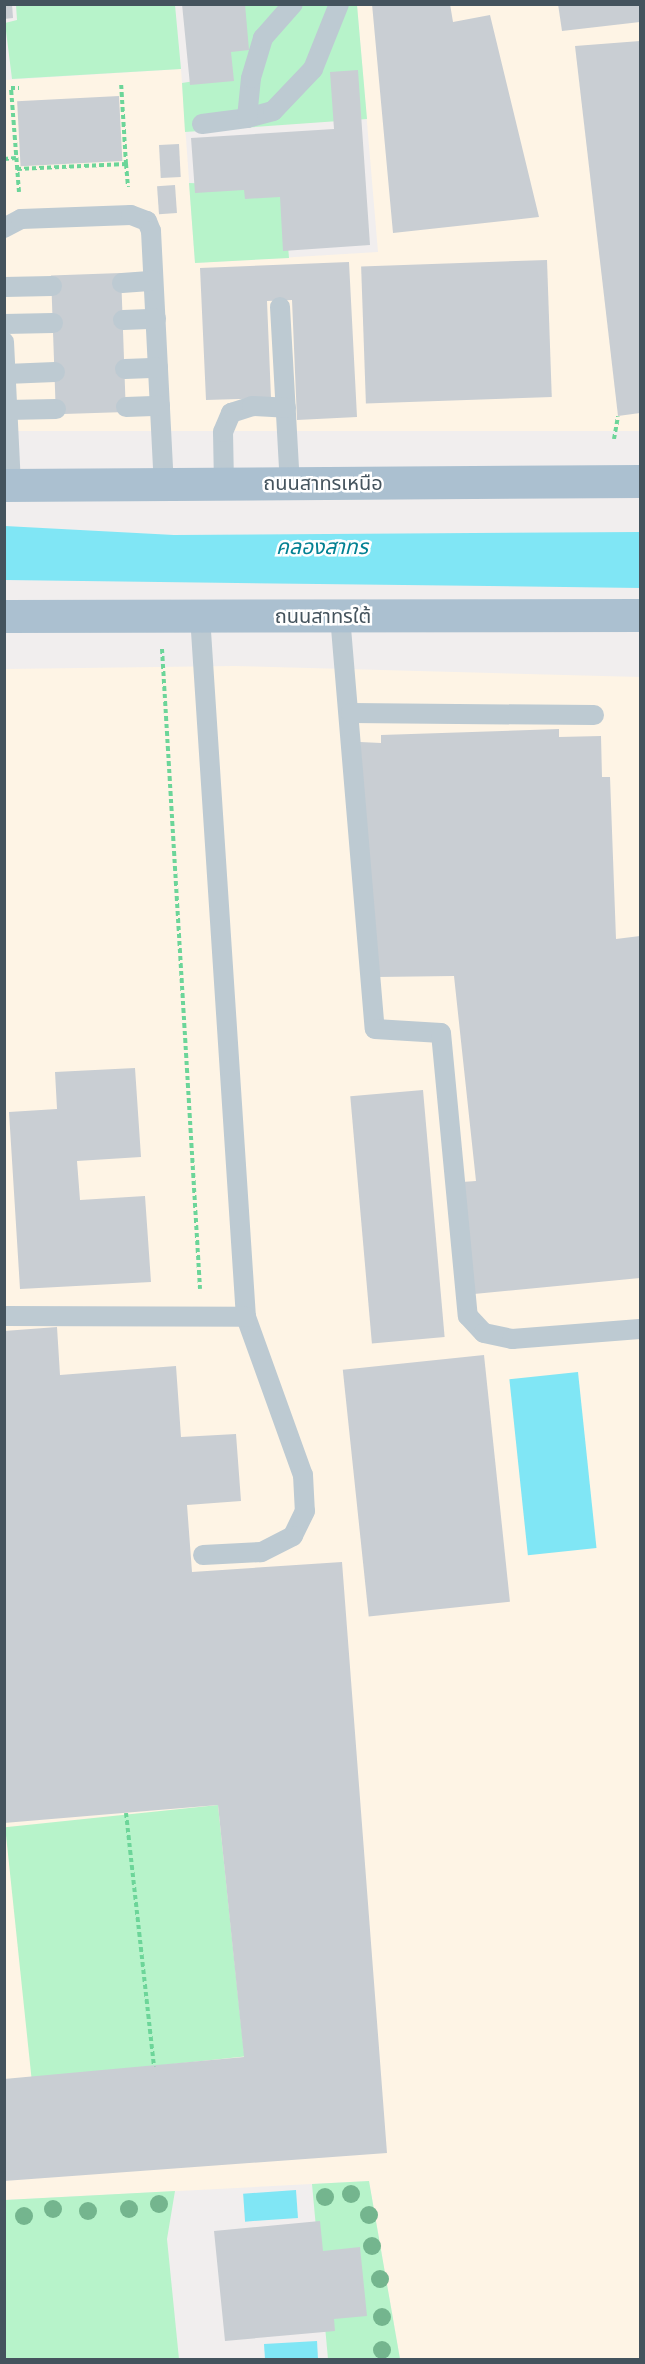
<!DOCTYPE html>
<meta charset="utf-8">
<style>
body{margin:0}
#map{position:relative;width:645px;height:2364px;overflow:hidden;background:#f1eeee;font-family:Montserrat,"Noto Sans Thai",sans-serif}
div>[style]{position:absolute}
.commercial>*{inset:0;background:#fef4e5}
.green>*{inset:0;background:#b7f3ca;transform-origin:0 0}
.water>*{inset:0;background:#80e6f5;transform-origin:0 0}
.building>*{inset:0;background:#c9ced3;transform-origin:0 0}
.path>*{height:4px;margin-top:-2px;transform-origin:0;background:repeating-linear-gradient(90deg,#6cd599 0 4.5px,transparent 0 7.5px)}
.service>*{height:20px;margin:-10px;padding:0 10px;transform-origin:10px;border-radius:10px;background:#bdcad2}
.primary>*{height:33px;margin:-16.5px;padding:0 16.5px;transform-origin:16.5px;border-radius:16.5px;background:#abc0d0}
.trees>*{width:18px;height:18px;margin:-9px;border-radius:50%;background:#74b58e}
span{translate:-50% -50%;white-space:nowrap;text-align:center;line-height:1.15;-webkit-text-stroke:5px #fff;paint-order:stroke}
.street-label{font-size:20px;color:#44535d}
.water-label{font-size:21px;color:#038193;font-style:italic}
.frame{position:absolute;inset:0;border:6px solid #44535d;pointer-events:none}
</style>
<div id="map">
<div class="commercial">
<div style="clip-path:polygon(357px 5px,640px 5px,640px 431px,5px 431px,5px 80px,181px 69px,195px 263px,378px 252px)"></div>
<div style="clip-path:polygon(234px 666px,640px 677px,640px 2359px,400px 2359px,369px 2181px,5px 2200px,5px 669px)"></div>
</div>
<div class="green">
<div style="clip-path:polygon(16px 5px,175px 5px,181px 69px,12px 79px,5px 23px,17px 20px)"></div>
<div style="clip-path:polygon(240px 5px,357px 5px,367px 119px,185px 132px,182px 83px,226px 76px)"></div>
<div style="clip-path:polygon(189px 183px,283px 186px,289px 258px,195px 263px)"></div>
<div style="left:218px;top:1805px;width:253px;height:214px;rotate:84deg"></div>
<div style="clip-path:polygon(369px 2181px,400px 2359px,328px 2359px,312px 2184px)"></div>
<div style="clip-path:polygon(175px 2191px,167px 2239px,179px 2359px,5px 2359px,5px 2200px)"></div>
</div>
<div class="water">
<div style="clip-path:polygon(5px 526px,174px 535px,640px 532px,640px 588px,5px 580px)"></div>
<div style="left:578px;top:1372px;width:177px;height:69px;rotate:84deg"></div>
<div style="left:296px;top:2190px;width:28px;height:53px;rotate:86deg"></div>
<div style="clip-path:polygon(317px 2341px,318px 2359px,265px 2359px,264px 2344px)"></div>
</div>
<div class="building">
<div style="clip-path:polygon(4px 4px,12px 4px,13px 18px,4px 19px)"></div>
<div style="clip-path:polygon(182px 4px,245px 4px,249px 50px,231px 52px,234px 81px,190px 85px)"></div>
<div style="clip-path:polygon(372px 4px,450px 4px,453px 22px,490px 15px,539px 217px,393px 233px)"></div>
<div style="clip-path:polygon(558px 4px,640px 4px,640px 22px,562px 31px)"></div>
<div style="clip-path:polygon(640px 41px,640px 413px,618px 416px,575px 46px)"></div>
<div style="clip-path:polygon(358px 70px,370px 245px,283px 251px,280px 197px,245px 199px,244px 190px,195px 193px,191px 138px,334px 129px,330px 72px)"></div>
<div style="left:119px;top:96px;width:65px;height:102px;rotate:87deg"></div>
<div style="left:179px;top:144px;width:33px;height:20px;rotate:87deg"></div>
<div style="left:175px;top:185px;width:28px;height:18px;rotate:86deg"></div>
<div style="left:547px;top:260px;width:137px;height:186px;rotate:88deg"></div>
<div style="clip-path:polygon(349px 262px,357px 417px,297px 420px,292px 300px,267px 301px,271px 398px,206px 400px,200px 268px)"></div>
<div style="left:121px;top:273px;width:139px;height:70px;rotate:88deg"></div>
<div style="clip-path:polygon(559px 729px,559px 737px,601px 736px,602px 777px,610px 777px,616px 939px,640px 936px,640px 1278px,474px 1294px,462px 1182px,476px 1181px,454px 976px,377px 977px,360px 742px,381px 743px,381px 735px)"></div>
<div style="clip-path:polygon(135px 1068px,141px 1157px,77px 1161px,80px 1200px,145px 1196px,151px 1282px,20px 1289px,9px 1112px,57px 1109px,55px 1072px)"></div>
<div style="left:423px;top:1090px;width:248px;height:73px;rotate:85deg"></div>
<div style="clip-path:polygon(57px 1327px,60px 1375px,176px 1366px,181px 1437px,236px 1434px,241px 1501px,187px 1505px,192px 1572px,342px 1562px,387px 2153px,4px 2181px,4px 2079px,244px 2057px,218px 1805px,4px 1823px,4px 1331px)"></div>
<div style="left:484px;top:1355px;width:248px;height:142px;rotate:84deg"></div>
<div style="clip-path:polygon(320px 2221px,323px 2251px,360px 2247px,367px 2316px,334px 2319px,335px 2331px,225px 2341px,214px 2231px)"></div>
</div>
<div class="path">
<div style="left:4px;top:159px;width:12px;rotate:-5deg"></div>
<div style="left:126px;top:164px;width:23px;rotate:85deg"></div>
<div style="left:17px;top:169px;width:109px;rotate:-2.6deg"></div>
<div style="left:126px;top:164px;width:81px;rotate:-93.5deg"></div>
<div style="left:19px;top:192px;width:104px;rotate:-94.4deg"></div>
<div style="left:11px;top:88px;width:8px"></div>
<div style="left:614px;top:439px;width:23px;rotate:-80deg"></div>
<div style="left:162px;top:649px;width:641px;rotate:86.6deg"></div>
<div style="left:126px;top:1813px;width:255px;rotate:83.7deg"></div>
</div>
<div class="service">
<div style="left:247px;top:118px;width:27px;rotate:-15deg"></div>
<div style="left:273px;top:111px;width:58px;rotate:-46.4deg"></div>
<div style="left:313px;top:69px;width:70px;rotate:-68.2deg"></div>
<div style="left:202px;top:124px;width:45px;rotate:-7.6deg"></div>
<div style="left:247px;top:118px;width:40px;rotate:-84.3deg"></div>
<div style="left:251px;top:78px;width:42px;rotate:-73.3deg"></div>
<div style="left:263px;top:38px;width:45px;rotate:-48.6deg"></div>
<div style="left:4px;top:228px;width:19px;rotate:-28deg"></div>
<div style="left:21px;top:219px;width:110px;rotate:-2.1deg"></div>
<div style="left:131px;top:215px;width:17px;rotate:21deg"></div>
<div style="left:147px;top:221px;width:11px;rotate:68deg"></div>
<div style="left:151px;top:231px;width:253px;rotate:87.1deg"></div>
<div style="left:122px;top:283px;width:31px;rotate:-4deg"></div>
<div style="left:4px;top:287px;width:48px;rotate:-1.2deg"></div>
<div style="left:280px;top:307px;width:177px;rotate:86.8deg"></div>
<div style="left:123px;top:320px;width:33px;rotate:-2deg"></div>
<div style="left:4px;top:324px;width:49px;rotate:-1.2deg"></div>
<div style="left:4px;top:342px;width:143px;rotate:87.2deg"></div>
<div style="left:125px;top:369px;width:33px;rotate:-2deg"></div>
<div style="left:6px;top:374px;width:49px;rotate:-2.3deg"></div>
<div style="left:126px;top:407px;width:34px;rotate:-2deg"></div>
<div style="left:7px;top:410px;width:49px;rotate:-1.2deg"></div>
<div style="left:224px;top:484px;width:52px;rotate:-91.1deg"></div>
<div style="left:223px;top:432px;width:21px;rotate:-67deg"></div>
<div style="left:231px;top:413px;width:22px;rotate:-18deg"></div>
<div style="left:252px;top:406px;width:34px;rotate:3deg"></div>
<div style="left:200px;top:616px;width:703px;rotate:86.25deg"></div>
<div style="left:246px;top:1317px;width:168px;rotate:70.2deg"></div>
<div style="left:303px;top:1475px;width:36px;rotate:87deg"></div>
<div style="left:305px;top:1511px;width:28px;rotate:116deg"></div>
<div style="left:293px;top:1536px;width:36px;rotate:153deg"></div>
<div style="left:261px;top:1552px;width:58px;rotate:177deg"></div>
<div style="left:340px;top:616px;width:414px;rotate:85.2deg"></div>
<div style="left:375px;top:1029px;width:66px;rotate:3.5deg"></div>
<div style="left:441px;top:1033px;width:284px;rotate:84.6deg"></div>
<div style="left:468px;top:1316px;width:23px;rotate:47deg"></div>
<div style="left:484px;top:1333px;width:29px;rotate:12deg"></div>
<div style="left:512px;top:1339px;width:128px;rotate:-4.5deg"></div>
<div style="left:351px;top:713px;width:243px;rotate:0.5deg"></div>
<div style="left:4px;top:1316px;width:242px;rotate:0.2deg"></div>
</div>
<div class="primary">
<div style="left:4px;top:485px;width:636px;rotate:-0.36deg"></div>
<div style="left:4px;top:616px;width:636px;rotate:-0.09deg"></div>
</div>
<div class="trees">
<div style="left:351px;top:2194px"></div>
<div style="left:325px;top:2197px"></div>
<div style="left:159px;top:2204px"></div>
<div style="left:53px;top:2209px"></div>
<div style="left:129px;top:2209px"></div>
<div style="left:88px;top:2211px"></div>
<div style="left:369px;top:2215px"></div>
<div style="left:24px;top:2216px"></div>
<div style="left:372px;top:2246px"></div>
<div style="left:380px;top:2279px"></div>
<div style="left:382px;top:2317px"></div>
<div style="left:382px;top:2350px"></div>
</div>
<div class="street-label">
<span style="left:323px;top:483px">ถนนสาทรเหนือ</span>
<span style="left:323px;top:616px">ถนนสาทรใต้</span>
</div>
<div class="water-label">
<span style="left:322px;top:547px">คลองสาทร</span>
</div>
<div class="frame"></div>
</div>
